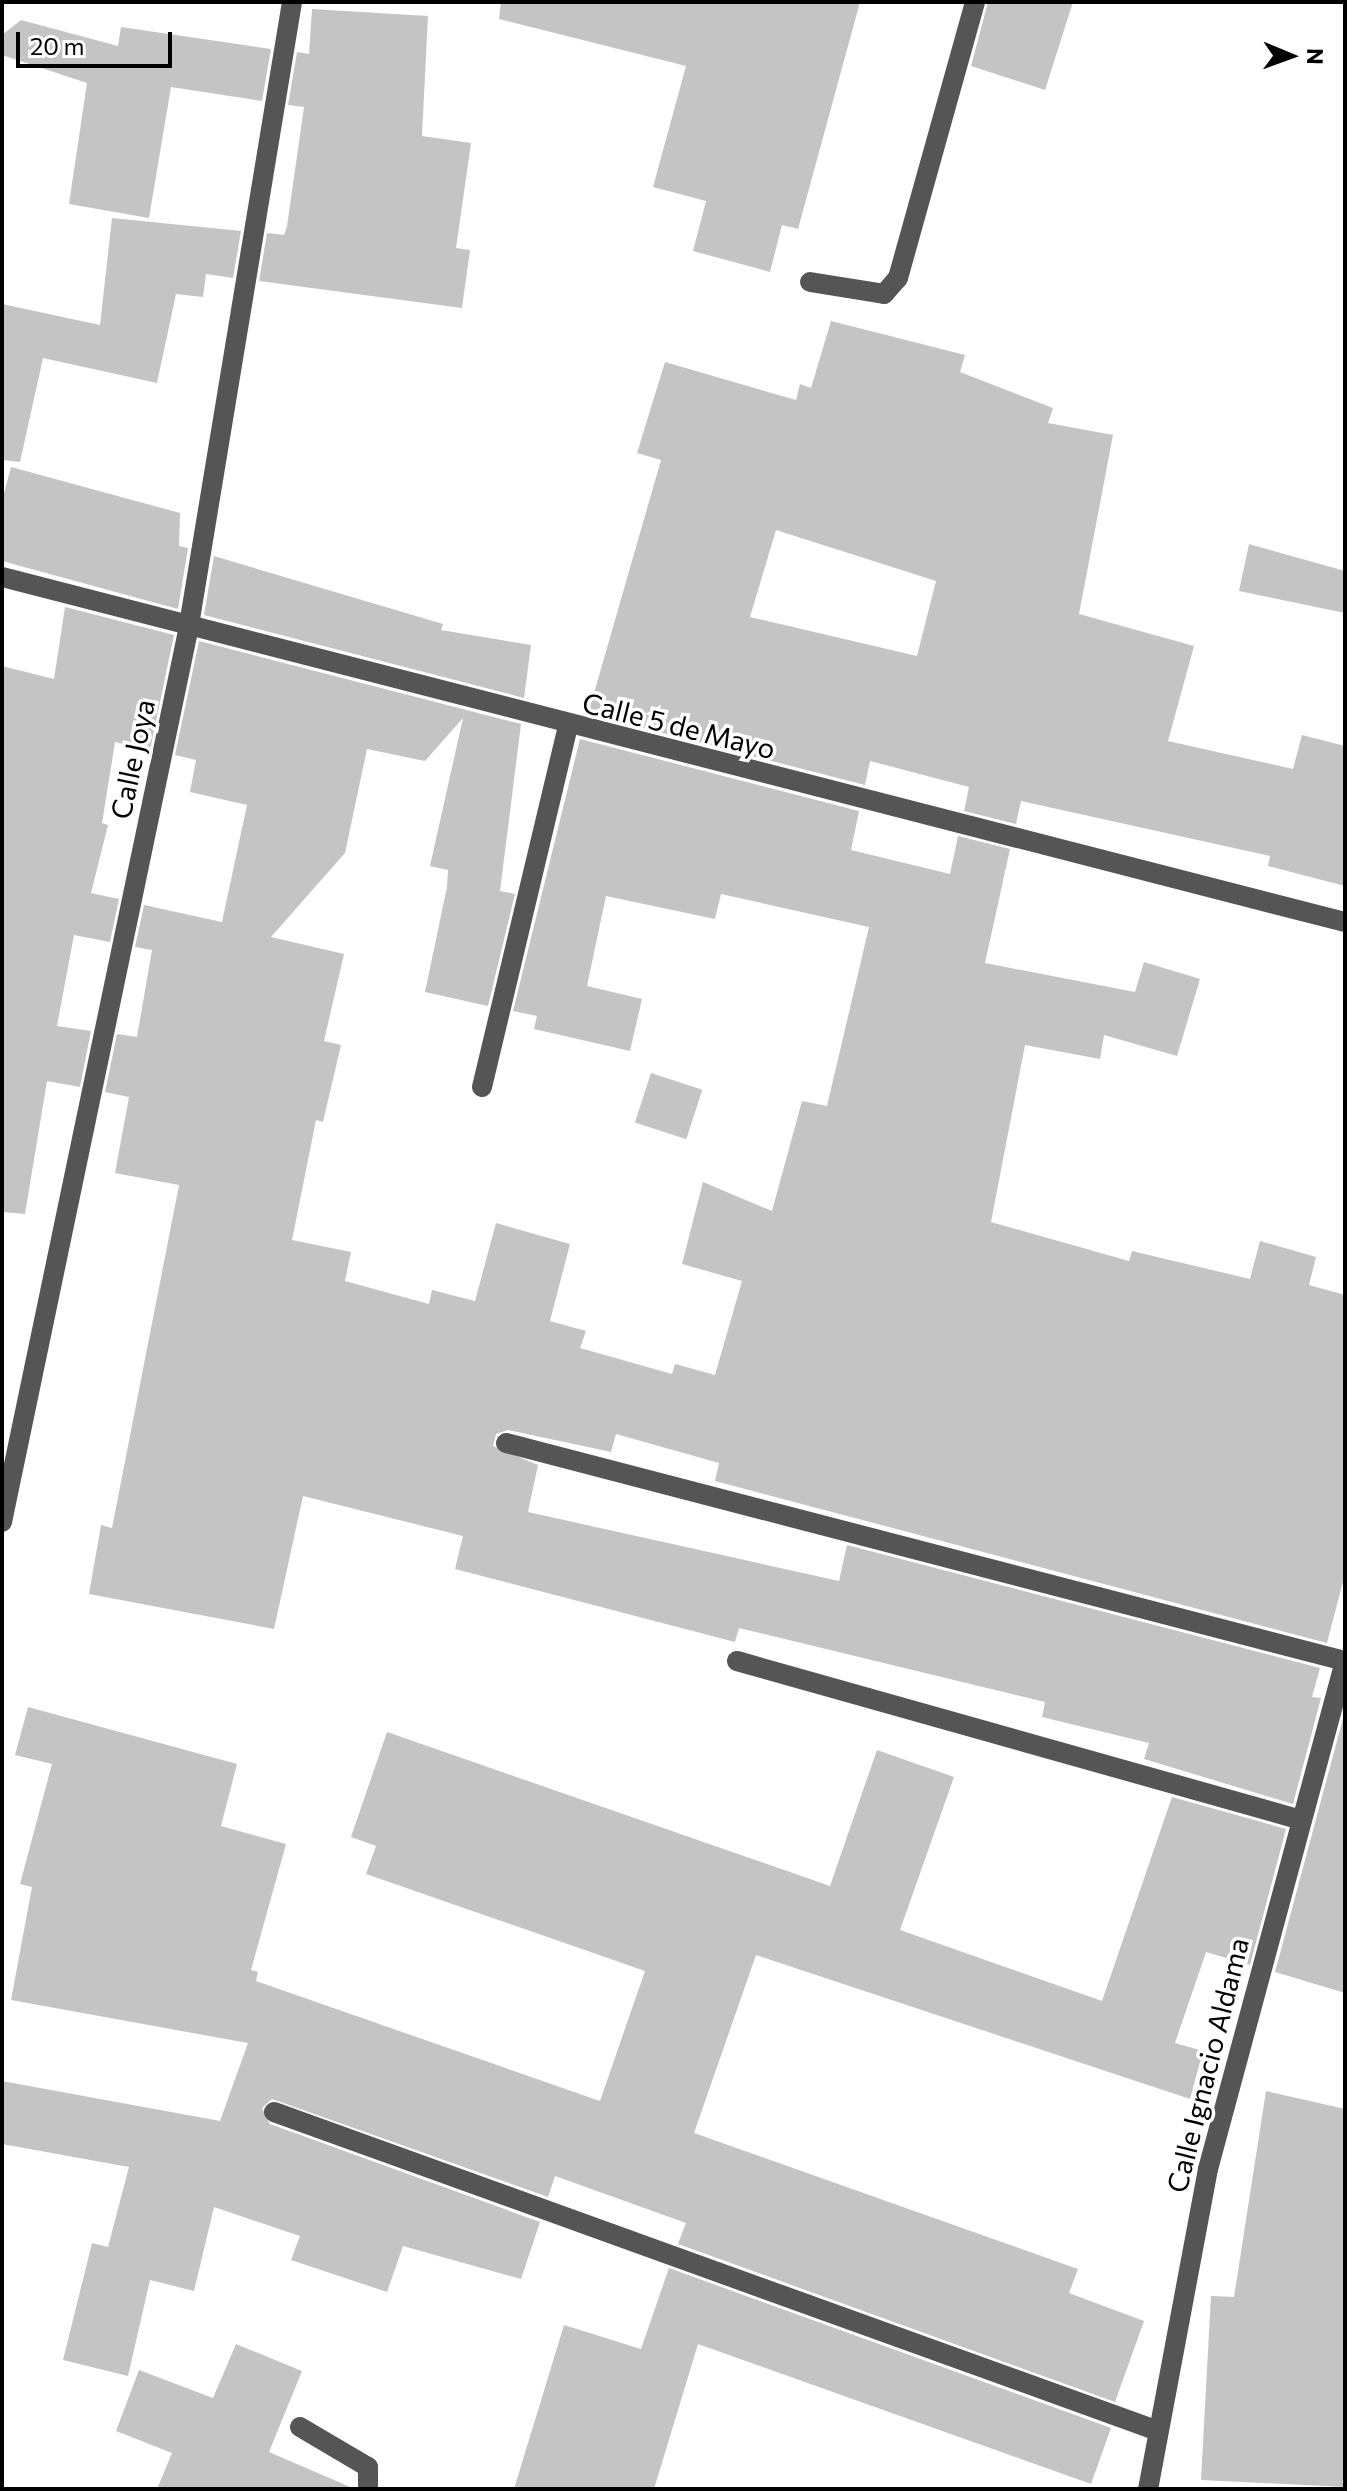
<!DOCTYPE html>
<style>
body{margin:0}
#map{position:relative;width:1347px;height:2491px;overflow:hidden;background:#fff;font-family:Commissioner,sans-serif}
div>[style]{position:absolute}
.building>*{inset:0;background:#c4c4c4;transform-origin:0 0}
.minor>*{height:20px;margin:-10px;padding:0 10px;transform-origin:10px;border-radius:10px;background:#555}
span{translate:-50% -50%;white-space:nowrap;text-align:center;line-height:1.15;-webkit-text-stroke:7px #fff;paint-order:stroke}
.street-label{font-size:28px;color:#000}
.frame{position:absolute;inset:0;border:4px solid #000;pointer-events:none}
.north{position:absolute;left:1251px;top:16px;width:80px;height:80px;-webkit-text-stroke:6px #fff;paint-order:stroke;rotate:91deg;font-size:22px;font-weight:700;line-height:32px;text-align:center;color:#000}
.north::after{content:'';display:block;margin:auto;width:28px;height:36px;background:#000;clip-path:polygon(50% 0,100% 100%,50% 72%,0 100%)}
.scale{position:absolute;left:16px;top:32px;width:156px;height:36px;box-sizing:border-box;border:4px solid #000;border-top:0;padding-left:10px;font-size:24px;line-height:28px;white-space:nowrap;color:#000;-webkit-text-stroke:6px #fff;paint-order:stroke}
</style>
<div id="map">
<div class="building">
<div style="clip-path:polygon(501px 2px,860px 2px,798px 229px,782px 225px,770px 272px,693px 251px,706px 201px,653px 187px,686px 66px,499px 19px)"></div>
<div style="clip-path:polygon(988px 2px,1073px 2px,1045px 90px,971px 66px)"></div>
<div style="clip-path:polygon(312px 9px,428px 16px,422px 136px,471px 143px,456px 248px,470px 250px,462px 308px,259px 281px,267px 233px,284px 235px,287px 226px,304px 107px,288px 105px,297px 52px,309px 54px)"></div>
<div style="clip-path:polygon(21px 20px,118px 46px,121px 27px,271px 49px,262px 101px,171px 87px,149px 218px,69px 204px,87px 83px,2px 55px,2px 35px)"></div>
<div style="clip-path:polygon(112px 218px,241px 231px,233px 278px,206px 274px,203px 297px,176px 294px,157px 383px,43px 358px,20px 462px,2px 460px,2px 304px,100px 325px)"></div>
<div style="clip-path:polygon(evenodd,831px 321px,965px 355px,960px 372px,1053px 408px,1048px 423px,1113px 435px,1079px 614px,1194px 646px,1168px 741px,1293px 769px,1302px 735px,1345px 746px,1345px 886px,1268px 866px,1270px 856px,1021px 801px,1016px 824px,964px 811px,969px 787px,870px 761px,865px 785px,588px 714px,661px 460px,637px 453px,665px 362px,796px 400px,800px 384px,811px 388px,831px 321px,776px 530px,936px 581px,917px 656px,750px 617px,776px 530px)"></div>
<div style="clip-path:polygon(11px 467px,180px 513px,179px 546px,188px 548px,178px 609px,2px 561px,2px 501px)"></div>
<div style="clip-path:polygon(1249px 544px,1345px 571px,1345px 613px,1239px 591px)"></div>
<div style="clip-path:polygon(214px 556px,443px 624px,441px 630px,531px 645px,524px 698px,204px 615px)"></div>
<div style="clip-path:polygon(65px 607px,174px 635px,150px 750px,115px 742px,102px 823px,108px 825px,91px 893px,119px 899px,110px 942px,74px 935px,57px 1026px,91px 1031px,80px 1087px,47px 1081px,25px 1214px,2px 1212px,2px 666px,54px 679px)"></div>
<div style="clip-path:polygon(199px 641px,521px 724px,500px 891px,515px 894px,488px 1006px,425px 992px,447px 887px,448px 870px,430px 866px,463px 718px,425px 761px,367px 749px,345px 853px,271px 937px,344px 954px,324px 1041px,341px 1045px,323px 1122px,316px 1120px,292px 1240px,351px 1252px,345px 1281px,429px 1304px,432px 1290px,475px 1301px,496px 1223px,570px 1244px,550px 1321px,586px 1331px,580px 1348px,672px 1374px,675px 1364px,715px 1375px,742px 1281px,682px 1264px,703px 1182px,772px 1211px,802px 1101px,827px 1106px,869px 927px,721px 894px,715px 919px,606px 896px,587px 986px,642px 999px,630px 1051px,534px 1029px,537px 1016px,513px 1011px,580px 739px,859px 811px,851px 850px,950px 874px,958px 836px,1010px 849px,985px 963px,1135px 992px,1144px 962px,1200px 979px,1177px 1056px,1104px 1035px,1100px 1059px,1025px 1045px,991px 1222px,1129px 1261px,1132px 1251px,1250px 1279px,1260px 1241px,1316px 1257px,1309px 1285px,1345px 1295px,1345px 1574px,1327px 1643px,715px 1481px,719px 1463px,616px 1434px,611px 1452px,508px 1430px,496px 1434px,493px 1446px,538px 1465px,528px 1512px,839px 1581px,847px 1545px,1320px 1668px,1312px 1697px,1321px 1698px,1293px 1804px,1144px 1759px,1149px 1743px,1042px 1717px,1045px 1702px,739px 1628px,735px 1642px,455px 1569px,463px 1536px,303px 1496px,274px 1629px,89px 1594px,101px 1525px,112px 1528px,179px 1185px,115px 1173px,129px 1097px,105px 1092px,117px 1034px,137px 1037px,152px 950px,135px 947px,144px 905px,222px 922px,247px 805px,190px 792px,196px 760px,175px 755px)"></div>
<div style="left:651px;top:1073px;width:54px;height:52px;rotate:18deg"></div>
<div style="clip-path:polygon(28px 1707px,237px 1764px,221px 1826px,286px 1844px,251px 1970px,258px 1972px,256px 1981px,600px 2101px,645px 1971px,366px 1874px,376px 1846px,351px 1837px,387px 1732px,830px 1886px,877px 1750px,954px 1777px,900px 1930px,1102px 2001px,1172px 1797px,1286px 1829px,1250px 1965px,1206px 1952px,1175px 2043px,1203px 2051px,1190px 2099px,756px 1955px,694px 2133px,1078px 2269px,1069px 2293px,1144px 2321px,1115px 2402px,678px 2244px,686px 2223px,555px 2176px,548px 2197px,272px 2099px,262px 2108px,270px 2124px,540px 2222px,521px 2279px,403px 2246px,387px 2292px,291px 2260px,300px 2236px,214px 2207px,194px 2291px,150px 2280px,128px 2376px,63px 2360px,92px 2243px,108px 2247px,129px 2167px,2px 2144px,2px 2081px,220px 2121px,248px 2043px,11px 2000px,32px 1887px,20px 1884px,52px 1764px,15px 1755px)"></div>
<div style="clip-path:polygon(1345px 1711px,1345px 1993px,1275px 1972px)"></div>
<div style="clip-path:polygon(1266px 2091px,1345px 2109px,1345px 2487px,1201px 2480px,1211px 2296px,1234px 2297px)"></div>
<div style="clip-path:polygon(669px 2268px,1111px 2428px,1091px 2484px,698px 2344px,654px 2489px,514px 2489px,564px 2325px,641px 2349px)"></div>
<div style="clip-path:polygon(236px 2344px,302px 2371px,269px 2452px,355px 2489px,157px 2489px,172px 2453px,116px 2431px,139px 2370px,213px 2398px)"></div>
</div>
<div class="minor">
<div style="left:810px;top:282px;width:75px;rotate:9.2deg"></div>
<div style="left:884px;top:294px;width:21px;rotate:-49deg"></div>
<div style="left:898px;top:278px;width:287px;rotate:-74.4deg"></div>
<div style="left:2px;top:577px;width:1387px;rotate:14.41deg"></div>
<div style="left:482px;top:1087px;width:371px;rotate:-76.6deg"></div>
<div style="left:506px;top:1443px;width:867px;rotate:14.57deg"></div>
<div style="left:1345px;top:1661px;width:526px;rotate:105.09deg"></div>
<div style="left:1208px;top:2169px;width:326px;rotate:100.6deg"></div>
<div style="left:2px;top:1522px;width:910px;rotate:-78.21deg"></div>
<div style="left:188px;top:631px;width:638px;rotate:-80.61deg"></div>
<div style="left:737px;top:1661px;width:583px;rotate:15.73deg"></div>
<div style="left:274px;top:2112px;width:940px;rotate:19.84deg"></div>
<div style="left:300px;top:2427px;width:79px;rotate:30.5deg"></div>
<div style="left:368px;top:2467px;width:22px;rotate:90deg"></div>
</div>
<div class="street-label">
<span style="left:679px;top:725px;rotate:14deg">Calle 5 de Mayo</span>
<span style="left:132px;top:759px;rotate:-78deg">Calle Joya</span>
<span style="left:1207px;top:2065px;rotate:-76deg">Calle Ignacio Aldama</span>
</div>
<div class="frame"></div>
<div class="north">N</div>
<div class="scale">20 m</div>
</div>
